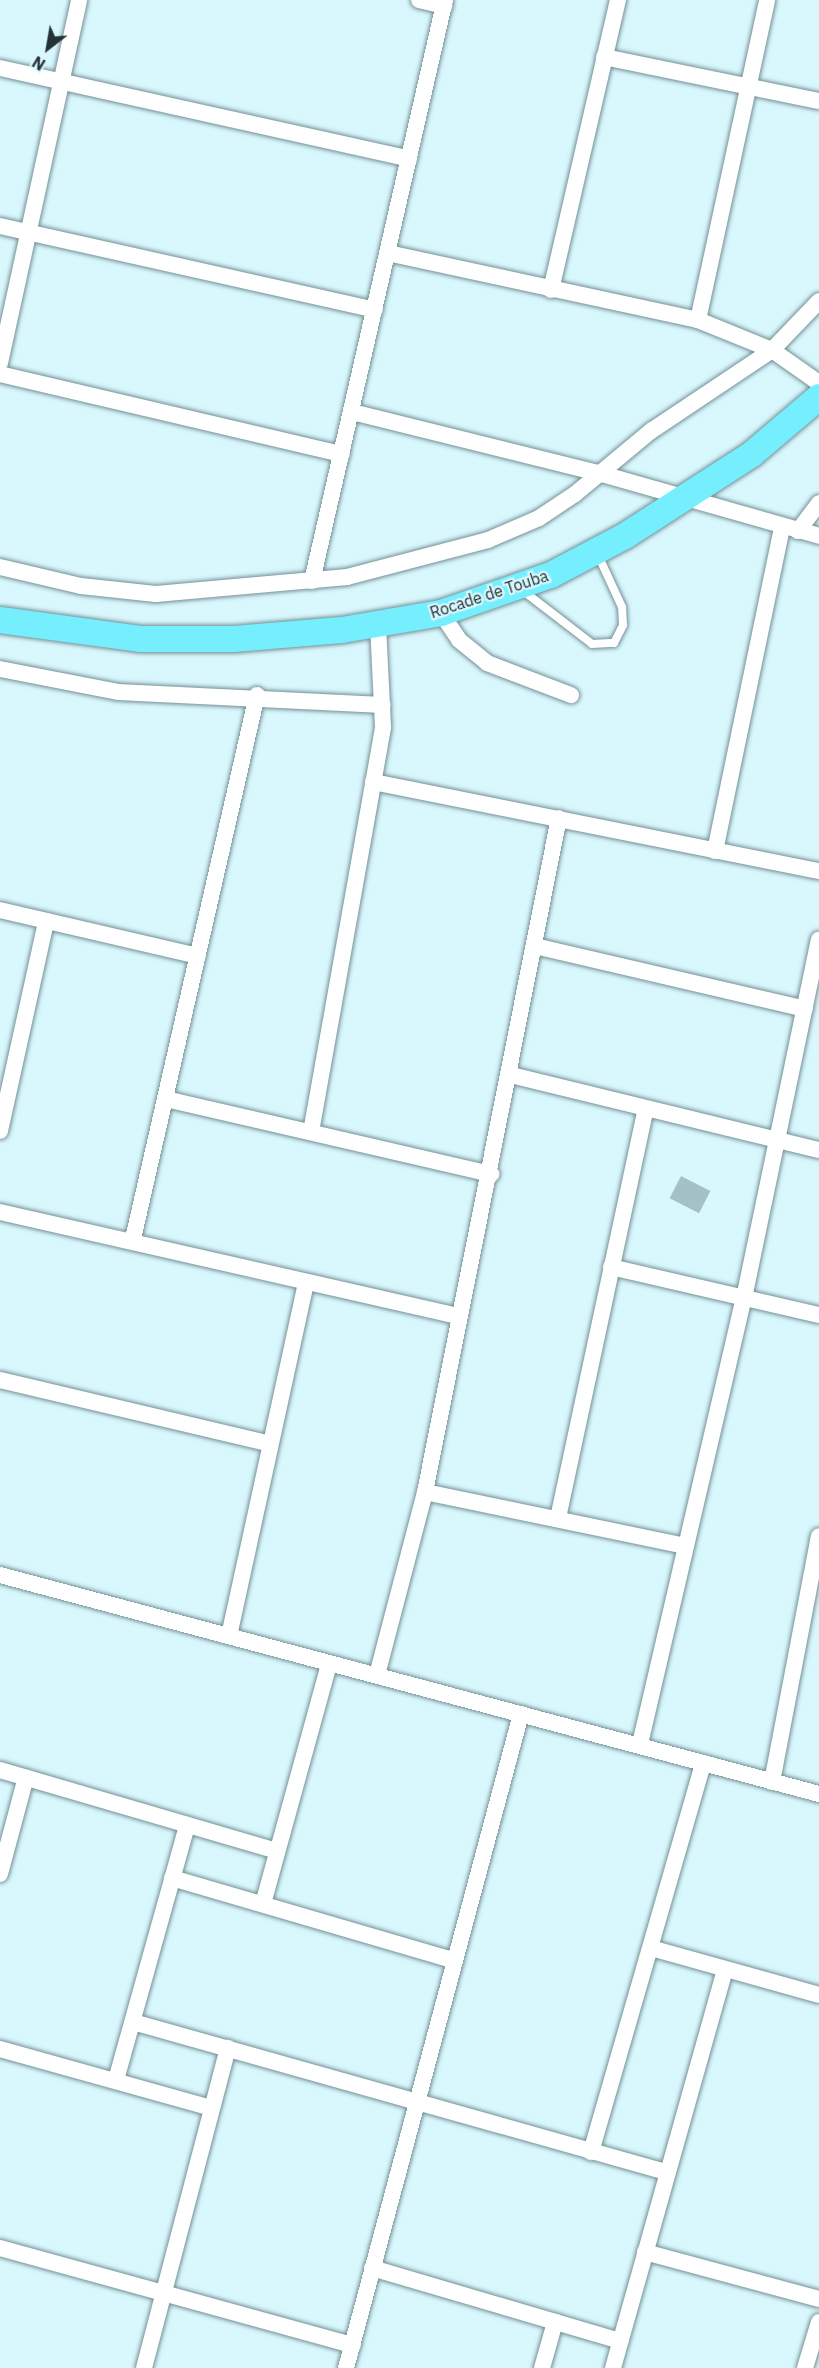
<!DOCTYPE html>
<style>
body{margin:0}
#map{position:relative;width:819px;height:2368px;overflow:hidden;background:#d9f8fe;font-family:"IBM Plex Sans",sans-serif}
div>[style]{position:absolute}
.building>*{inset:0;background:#a3c1c6;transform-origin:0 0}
.roads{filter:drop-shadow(0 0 2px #749095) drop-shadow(0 0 2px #749095)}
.lane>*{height:8px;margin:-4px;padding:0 4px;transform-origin:4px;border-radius:4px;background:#fff}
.street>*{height:16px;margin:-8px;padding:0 8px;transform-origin:8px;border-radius:8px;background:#fff}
.primary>*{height:26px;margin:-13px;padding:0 13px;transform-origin:13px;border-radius:13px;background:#75effe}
span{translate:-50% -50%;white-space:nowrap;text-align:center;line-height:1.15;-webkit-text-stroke:4.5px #d9f8fe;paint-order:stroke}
.street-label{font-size:16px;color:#253133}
.north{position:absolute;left:18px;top:18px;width:60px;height:60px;-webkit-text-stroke:4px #d9f8fe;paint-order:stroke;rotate:211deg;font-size:16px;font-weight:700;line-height:24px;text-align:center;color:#253133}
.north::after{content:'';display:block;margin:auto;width:21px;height:27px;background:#253133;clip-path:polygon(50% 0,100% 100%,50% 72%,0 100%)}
</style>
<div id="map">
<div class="building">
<div style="left:681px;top:1176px;width:33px;height:25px;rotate:27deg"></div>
</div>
<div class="roads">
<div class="lane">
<div style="left:522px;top:590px;width:88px;rotate:37.6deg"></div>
<div style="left:592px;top:644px;width:22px;rotate:-3deg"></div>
<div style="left:614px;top:643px;width:20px;rotate:-63deg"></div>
<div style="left:623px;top:625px;width:18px;rotate:-93deg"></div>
<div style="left:622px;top:607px;width:60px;rotate:-114.8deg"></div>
</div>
<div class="street">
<div style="left:419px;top:0;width:26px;rotate:13deg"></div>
<div style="left:604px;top:57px;width:219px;rotate:11.6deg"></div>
<div style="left:0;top:68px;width:419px;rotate:12.5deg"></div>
<div style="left:0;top:226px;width:384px;rotate:12.6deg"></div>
<div style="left:388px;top:253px;width:317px;rotate:12.2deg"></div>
<div style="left:698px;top:320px;width:80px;rotate:22.1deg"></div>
<div style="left:772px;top:350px;width:57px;rotate:35.1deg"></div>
<div style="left:551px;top:290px;width:298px;rotate:-77deg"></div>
<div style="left:698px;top:320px;width:327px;rotate:-77.8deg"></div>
<div style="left:0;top:363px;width:371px;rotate:-77.7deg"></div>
<div style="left:0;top:374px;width:351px;rotate:13.2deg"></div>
<div style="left:352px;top:412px;width:258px;rotate:13.9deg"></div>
<div style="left:602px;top:474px;width:226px;rotate:15.9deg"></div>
<div style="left:798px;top:531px;width:35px;rotate:-53deg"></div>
<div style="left:0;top:567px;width:83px;rotate:13.2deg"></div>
<div style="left:81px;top:586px;width:75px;rotate:6.1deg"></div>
<div style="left:156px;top:594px;width:192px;rotate:-5.1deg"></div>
<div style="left:347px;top:577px;width:146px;rotate:-14.7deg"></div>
<div style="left:488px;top:540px;width:56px;rotate:-23.3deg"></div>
<div style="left:539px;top:518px;width:43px;rotate:-33.7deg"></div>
<div style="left:575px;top:494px;width:99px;rotate:-39.7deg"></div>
<div style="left:651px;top:431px;width:146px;rotate:-33.8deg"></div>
<div style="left:772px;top:350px;width:68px;rotate:-46.2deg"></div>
<div style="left:312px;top:581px;width:596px;rotate:-77.11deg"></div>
<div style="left:441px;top:613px;width:32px;rotate:56deg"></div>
<div style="left:459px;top:640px;width:36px;rotate:39deg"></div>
<div style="left:487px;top:663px;width:90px;rotate:20.9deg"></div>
<div style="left:0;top:669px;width:120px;rotate:11deg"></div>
<div style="left:118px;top:692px;width:265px;rotate:2.8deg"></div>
<div style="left:373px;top:782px;width:455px;rotate:11.3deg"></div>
<div style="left:715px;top:851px;width:330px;rotate:-78.3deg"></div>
<div style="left:0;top:910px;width:203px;rotate:13.1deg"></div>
<div style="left:535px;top:946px;width:277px;rotate:13.1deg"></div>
<div style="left:511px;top:1075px;width:317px;rotate:13.7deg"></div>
<div style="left:166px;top:1099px;width:334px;rotate:13deg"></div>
<div style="left:0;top:1131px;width:215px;rotate:-77.6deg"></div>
<div style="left:311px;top:1132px;width:411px;rotate:-79.9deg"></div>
<div style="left:383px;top:727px;width:103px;rotate:-92.8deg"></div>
<div style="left:0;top:1212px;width:471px;rotate:12.8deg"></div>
<div style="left:133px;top:1239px;width:558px;rotate:-77.16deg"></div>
<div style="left:611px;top:1267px;width:213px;rotate:13deg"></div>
<div style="left:0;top:1380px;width:277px;rotate:13.3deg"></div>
<div style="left:425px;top:1492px;width:266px;rotate:11.7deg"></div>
<div style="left:558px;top:1518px;width:416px;rotate:-77.9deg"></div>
<div style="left:0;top:1575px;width:848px;rotate:14.97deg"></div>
<div style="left:229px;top:1636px;width:361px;rotate:-77.7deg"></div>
<div style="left:377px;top:1675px;width:189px;rotate:-75.3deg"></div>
<div style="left:425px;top:1492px;width:687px;rotate:-78.76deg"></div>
<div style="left:640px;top:1744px;width:458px;rotate:-76.9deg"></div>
<div style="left:744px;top:1298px;width:366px;rotate:-78.2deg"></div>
<div style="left:0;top:1770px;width:289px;rotate:16.3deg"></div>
<div style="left:772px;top:1782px;width:250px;rotate:-79.2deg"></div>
<div style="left:0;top:1874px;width:100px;rotate:-75deg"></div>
<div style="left:172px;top:1878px;width:293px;rotate:16.3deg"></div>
<div style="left:263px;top:1904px;width:249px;rotate:-74.6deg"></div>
<div style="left:651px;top:1948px;width:174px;rotate:15.6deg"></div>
<div style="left:133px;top:2022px;width:554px;rotate:15.72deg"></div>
<div style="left:0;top:2049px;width:219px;rotate:15.6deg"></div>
<div style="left:116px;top:2080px;width:265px;rotate:-74.4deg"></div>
<div style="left:591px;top:2152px;width:405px;rotate:-73.9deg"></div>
<div style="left:0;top:2248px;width:366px;rotate:15.4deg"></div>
<div style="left:645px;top:2252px;width:180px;rotate:15.1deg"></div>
<div style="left:372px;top:2268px;width:259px;rotate:16.4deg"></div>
<div style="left:144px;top:2368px;width:331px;rotate:-75.3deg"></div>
<div style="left:346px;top:2368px;width:677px;rotate:-75.02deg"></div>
<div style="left:542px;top:2368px;width:48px;rotate:-74.2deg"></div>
<div style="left:613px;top:2368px;width:414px;rotate:-74.3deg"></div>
<div style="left:805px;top:2368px;width:48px;rotate:-73.1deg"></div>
</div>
<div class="primary">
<div style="left:0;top:620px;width:141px;rotate:7.7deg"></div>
<div style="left:140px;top:639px;width:94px"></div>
<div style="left:234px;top:639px;width:108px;rotate:-4.8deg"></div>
<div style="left:342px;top:630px;width:100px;rotate:-9.7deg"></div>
<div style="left:441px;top:613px;width:116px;rotate:-19.1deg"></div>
<div style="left:551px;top:575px;width:84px;rotate:-27.8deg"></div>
<div style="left:625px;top:536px;width:151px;rotate:-32.8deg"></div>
<div style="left:752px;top:454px;width:88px;rotate:-40.4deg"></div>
</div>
</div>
<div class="street-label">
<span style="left:489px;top:594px;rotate:-18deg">Rocade de Touba</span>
</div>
<div class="north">N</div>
</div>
